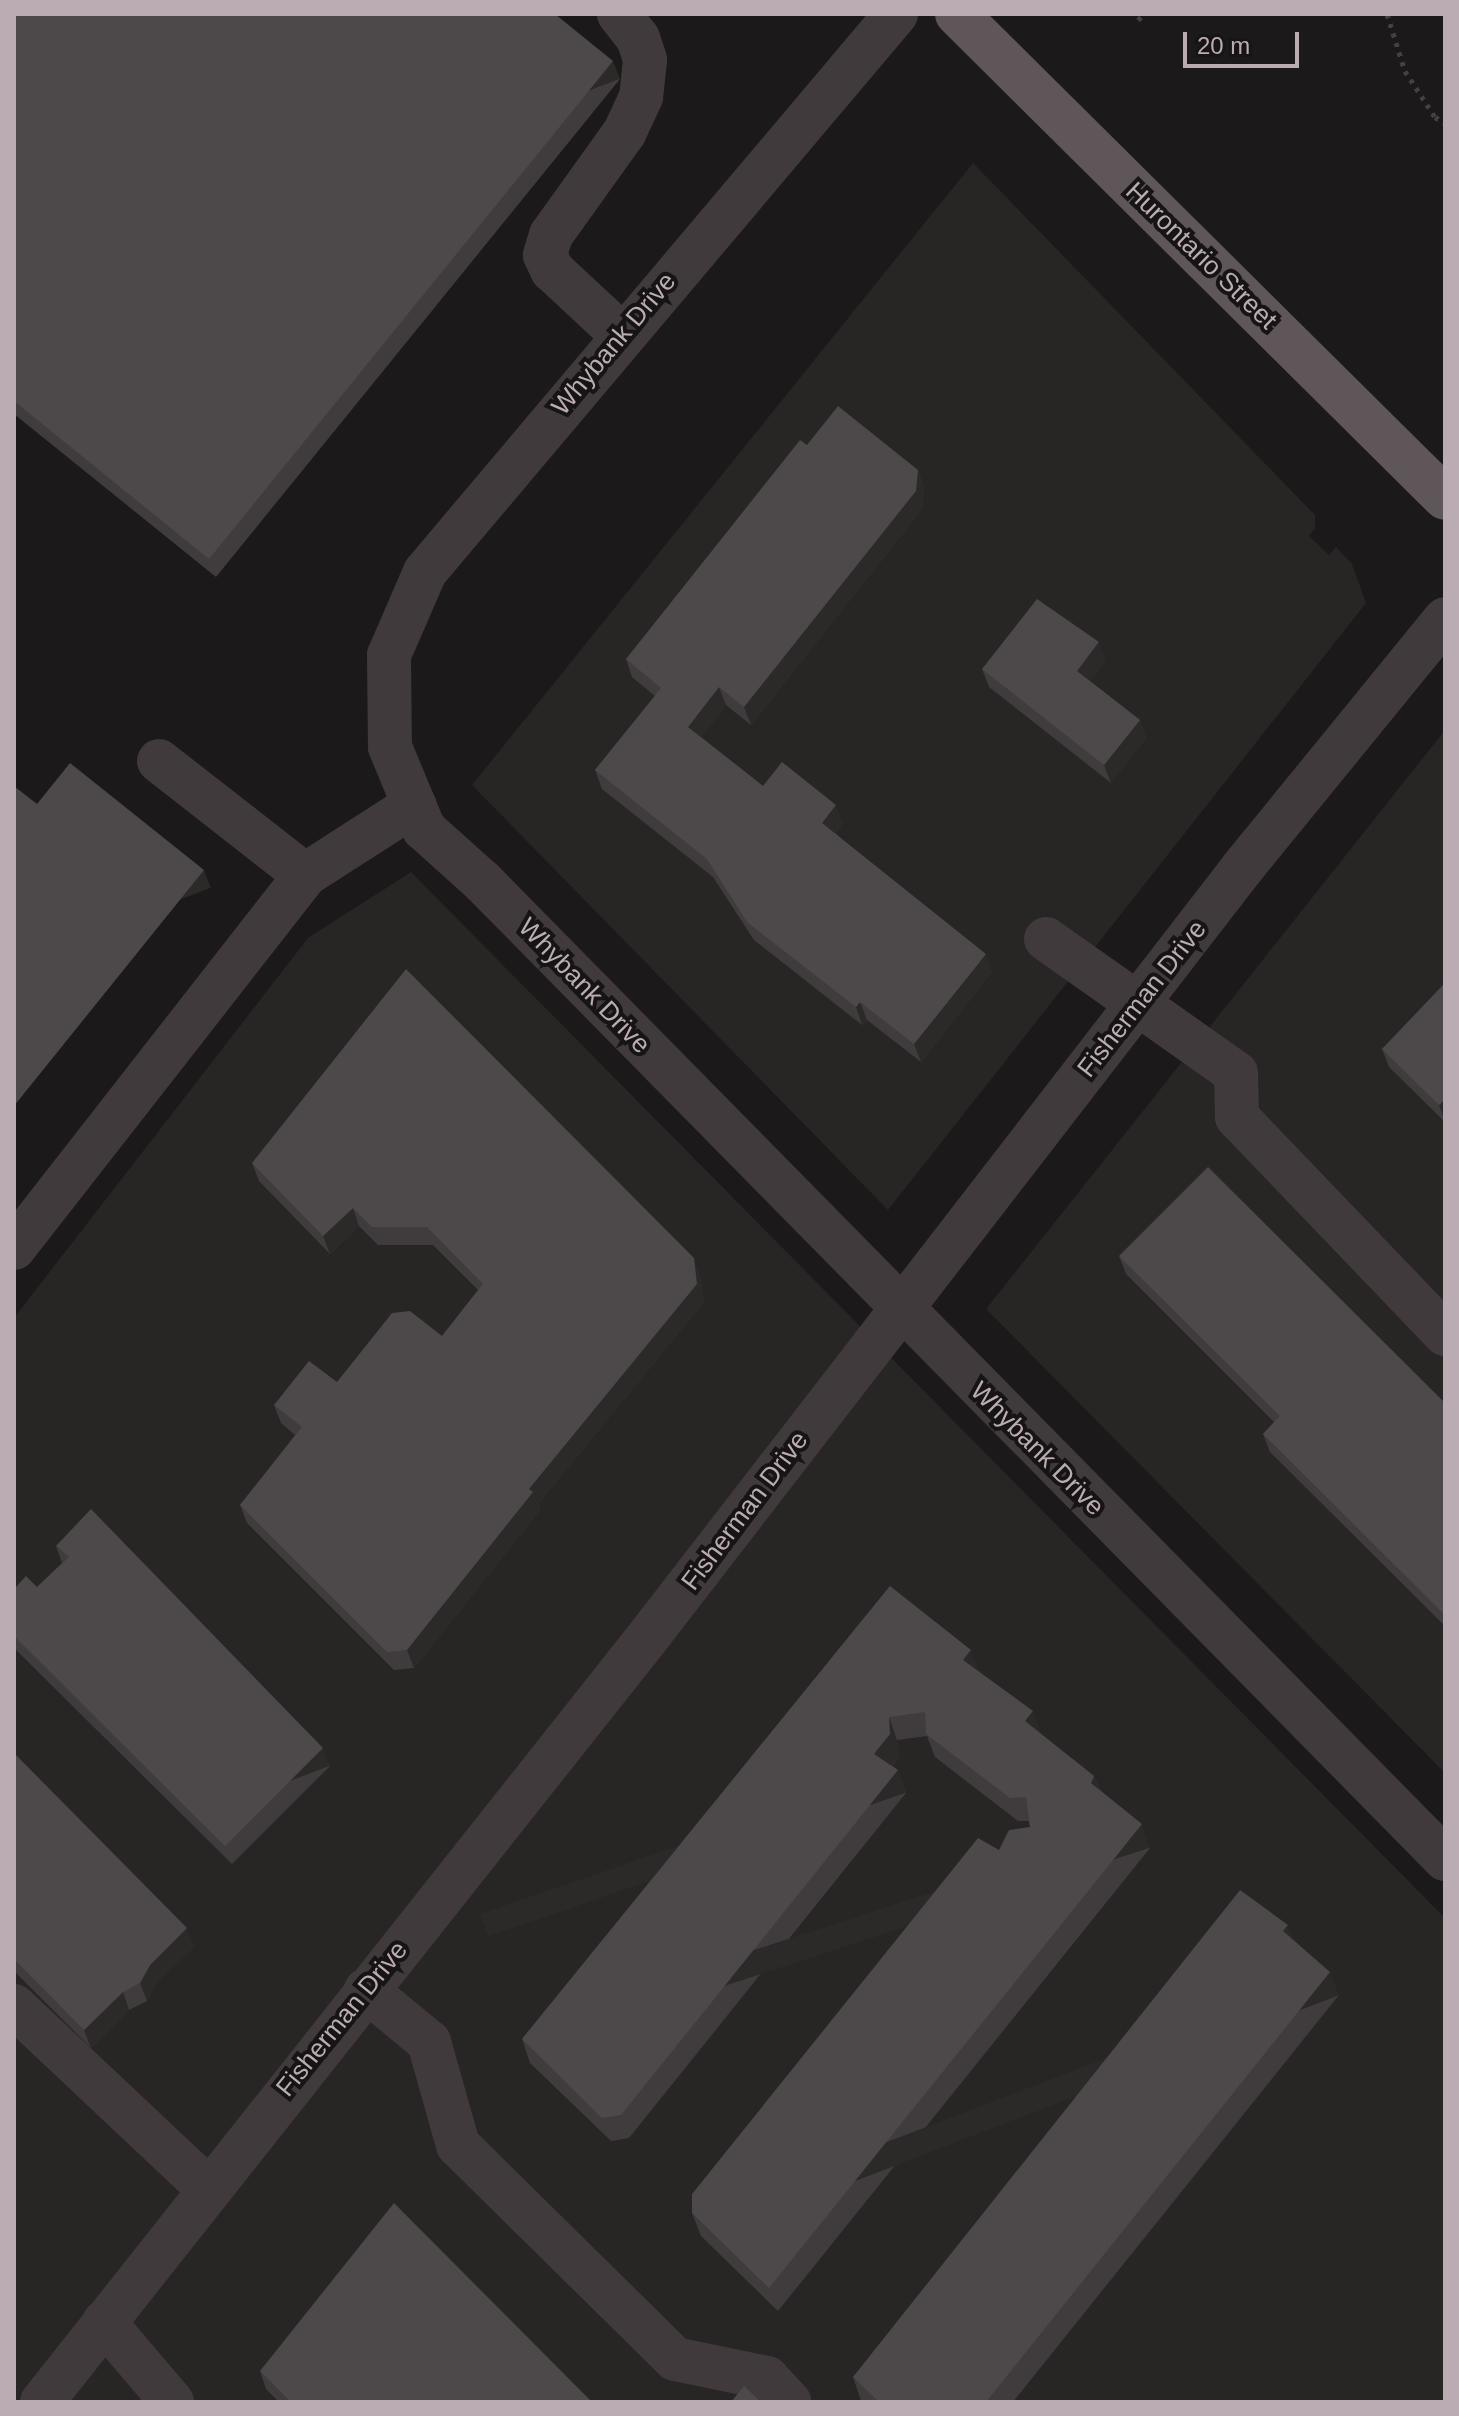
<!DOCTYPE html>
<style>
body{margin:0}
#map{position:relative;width:1459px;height:2416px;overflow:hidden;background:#1b1919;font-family:Helvetica,sans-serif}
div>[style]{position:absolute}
.built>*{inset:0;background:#282525}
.path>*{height:5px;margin-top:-2.5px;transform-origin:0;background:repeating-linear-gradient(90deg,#474043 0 4px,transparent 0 10px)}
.minor>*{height:44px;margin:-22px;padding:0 22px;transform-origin:22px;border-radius:22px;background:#403a3c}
.major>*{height:44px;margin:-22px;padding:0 22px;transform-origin:22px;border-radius:22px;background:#5f565a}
.wall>*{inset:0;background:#403c3d}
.shaded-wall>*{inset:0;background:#2c2929;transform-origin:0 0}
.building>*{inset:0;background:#4d484a}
span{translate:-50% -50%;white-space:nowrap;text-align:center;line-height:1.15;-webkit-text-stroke:8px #161414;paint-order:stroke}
.street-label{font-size:26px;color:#bbabb3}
.frame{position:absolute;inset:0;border:16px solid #bbabb3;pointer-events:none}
.scale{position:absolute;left:1183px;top:32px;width:116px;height:36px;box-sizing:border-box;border:4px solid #bbabb3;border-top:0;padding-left:10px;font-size:24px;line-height:28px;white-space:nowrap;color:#bbabb3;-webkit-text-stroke:6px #161414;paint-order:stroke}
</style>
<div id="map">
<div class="built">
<div style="clip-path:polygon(973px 163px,1315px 515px,1315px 528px,1309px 536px,1329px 555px,1336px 547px,1352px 564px,1366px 603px,888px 1210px,472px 785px)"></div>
<div style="clip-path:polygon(1445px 730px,1445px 1773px,986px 1309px)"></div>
<div style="clip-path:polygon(411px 872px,1445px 1918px,1445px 2402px,14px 2402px,14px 1318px,308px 938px)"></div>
</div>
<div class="path">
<div style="left:1387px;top:14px;width:60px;rotate:72.5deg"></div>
<div style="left:1405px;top:71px;width:55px;rotate:56.9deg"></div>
<div style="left:1435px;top:117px;width:12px;rotate:31deg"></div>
<div style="left:1138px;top:20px;width:8px;rotate:-45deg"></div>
</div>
<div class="minor">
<div style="left:619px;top:14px;width:31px;rotate:52deg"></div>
<div style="left:638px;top:38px;width:23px;rotate:72deg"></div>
<div style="left:645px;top:60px;width:37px;rotate:96deg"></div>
<div style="left:641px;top:97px;width:40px;rotate:115deg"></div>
<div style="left:624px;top:133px;width:125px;rotate:125.6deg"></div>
<div style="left:551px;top:235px;width:21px;rotate:107deg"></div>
<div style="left:545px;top:255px;width:17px;rotate:65deg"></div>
<div style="left:552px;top:270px;width:96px;rotate:42.9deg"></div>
<div style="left:896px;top:14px;width:730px;rotate:130.17deg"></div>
<div style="left:425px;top:572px;width:90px;rotate:113.4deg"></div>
<div style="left:389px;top:655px;width:92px;rotate:89.4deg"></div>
<div style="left:390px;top:747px;width:89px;rotate:67.5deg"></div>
<div style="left:424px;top:829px;width:78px;rotate:41.9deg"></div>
<div style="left:482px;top:881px;width:1373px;rotate:45.44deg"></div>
<div style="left:159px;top:761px;width:185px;rotate:38deg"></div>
<div style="left:1046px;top:939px;width:232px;rotate:35.2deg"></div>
<div style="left:1236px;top:1073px;width:44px;rotate:88.7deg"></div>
<div style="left:1237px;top:1117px;width:301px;rotate:46.2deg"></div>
<div style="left:14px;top:1248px;width:473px;rotate:-52deg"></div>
<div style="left:305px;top:875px;width:130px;rotate:-32.7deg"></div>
<div style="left:366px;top:1990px;width:82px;rotate:39.5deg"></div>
<div style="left:429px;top:2042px;width:107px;rotate:74.3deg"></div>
<div style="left:458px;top:2145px;width:305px;rotate:44.6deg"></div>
<div style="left:675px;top:2359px;width:94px;rotate:11.7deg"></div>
<div style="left:767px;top:2378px;width:33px;rotate:47deg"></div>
<div style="left:14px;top:2006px;width:267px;rotate:43.3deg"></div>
<div style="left:104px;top:2322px;width:105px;rotate:49.6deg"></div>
<div style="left:42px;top:2402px;width:981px;rotate:-51.62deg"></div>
<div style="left:651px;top:1633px;width:968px;rotate:-52.3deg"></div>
<div style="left:1243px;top:867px;width:320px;rotate:-50.8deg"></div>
</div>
<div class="major">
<div style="left:957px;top:14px;width:687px;rotate:44.76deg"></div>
</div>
<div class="wall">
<div style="clip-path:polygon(14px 14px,620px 79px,216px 577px,14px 414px)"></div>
<div style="clip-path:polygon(918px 470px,924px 488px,922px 509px,751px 725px,726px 705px,701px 737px,763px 786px,843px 823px,835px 833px,992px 972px,921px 1062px,867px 1020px,862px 1025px,754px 940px,713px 877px,602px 789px,595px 770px,655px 696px,632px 677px,626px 659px)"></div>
<div style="clip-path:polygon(1106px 661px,1090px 681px,1140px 720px,1146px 738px,1111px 783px,989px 687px,982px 669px)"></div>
<div style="clip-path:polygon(1445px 983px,1445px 1122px,1389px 1067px,1382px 1049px)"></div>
<div style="clip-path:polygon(252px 1163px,700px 1276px,704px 1302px,538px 1504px,540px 1510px,414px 1668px,394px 1670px,247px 1523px,240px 1505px,295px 1435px,281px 1423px,274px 1405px,337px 1382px,442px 1336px,478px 1290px,433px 1245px,378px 1245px,359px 1226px,330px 1254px,259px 1181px)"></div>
<div style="clip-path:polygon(1119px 1256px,1445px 1403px,1445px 1626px,1270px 1452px,1263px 1434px,1274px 1422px,1126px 1274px)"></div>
<div style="clip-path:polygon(56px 1546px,330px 1766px,232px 1864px,14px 1648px,14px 1589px,37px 1587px,62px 1563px)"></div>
<div style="clip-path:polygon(890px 1586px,979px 1671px,1041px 1734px,1094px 1776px,1100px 1790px,1150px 1848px,778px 2311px,701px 2236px,692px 2213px,999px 1850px,1030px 1827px,1029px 1821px,1018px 1821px,935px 1757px,927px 1736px,897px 1740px,899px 1757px,892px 1766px,898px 1770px,906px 1793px,629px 2138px,611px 2141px,530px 2063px,522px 2039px)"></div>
<div style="clip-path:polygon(14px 1753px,194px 1946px,156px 1983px,147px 2001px,129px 2010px,91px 2048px,14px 1971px)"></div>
<div style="clip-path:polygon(1294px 1940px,1339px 1995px,1013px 2402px,863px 2402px,861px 2401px,853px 2377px)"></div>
<div style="clip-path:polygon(260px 2371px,592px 2402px,279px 2402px,266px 2389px)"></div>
</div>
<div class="shaded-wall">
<div style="left:613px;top:61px;width:19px;height:641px;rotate:69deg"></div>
<div style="clip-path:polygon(918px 470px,924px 488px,922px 509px,751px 725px,744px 707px)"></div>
<div style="clip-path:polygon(1099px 642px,1106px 661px,1084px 689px,1077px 671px)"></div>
<div style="clip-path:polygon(719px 687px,726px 705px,695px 745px,688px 727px)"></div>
<div style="clip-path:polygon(1140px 720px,1146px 738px,1111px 783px,1104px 765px)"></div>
<div style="clip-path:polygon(836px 805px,843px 823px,828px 841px,822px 823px)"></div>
<div style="left:204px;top:870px;width:19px;height:303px;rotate:69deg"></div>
<div style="clip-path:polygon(986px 954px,992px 972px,921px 1062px,914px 1044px)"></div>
<div style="clip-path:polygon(860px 1002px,867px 1020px,862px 1025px,856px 1007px)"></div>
<div style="clip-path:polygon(1445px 1099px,1445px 1121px,1439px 1105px)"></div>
<div style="clip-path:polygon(353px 1208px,359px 1226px,330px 1254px,323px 1236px)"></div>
<div style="clip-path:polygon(694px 1258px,700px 1276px,704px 1302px,538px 1504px,540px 1510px,414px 1668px,407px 1650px)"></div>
<div style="clip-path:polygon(971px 1650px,980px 1674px,963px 1660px)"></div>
<div style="clip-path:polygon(1033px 1711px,1041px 1734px,1025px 1721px)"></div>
<div style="clip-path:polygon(889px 1717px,897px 1740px,899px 1757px,882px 1777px,874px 1754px)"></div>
<div style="left:323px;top:1748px;width:19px;height:139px;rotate:69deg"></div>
<div style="left:898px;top:1770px;width:24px;height:442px;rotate:71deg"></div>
<div style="clip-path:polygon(1094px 1776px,1103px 1799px,1091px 1783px)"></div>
<div style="left:1142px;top:1824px;width:25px;height:595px;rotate:72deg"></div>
<div style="clip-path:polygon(1288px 1925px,1296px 1948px,1283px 1931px)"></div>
<div style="clip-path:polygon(187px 1928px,194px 1946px,156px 1983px,147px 2001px,140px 1983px,150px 1965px)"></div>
<div style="left:1330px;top:1972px;width:25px;height:551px;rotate:69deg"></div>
<div style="clip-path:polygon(123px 1992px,129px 2010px,91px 2048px,84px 2030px)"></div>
</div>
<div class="building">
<div style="clip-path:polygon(14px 14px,555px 14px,613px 61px,209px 559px,14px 401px)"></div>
<div style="clip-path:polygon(838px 406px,918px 470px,916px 491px,744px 707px,719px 687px,688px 727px,763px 786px,782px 762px,836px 805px,822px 823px,986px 954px,914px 1044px,860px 1002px,856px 1007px,747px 922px,707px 859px,595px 770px,661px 688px,626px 659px,800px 440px,807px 445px)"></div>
<div style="clip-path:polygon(1037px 599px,1099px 642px,1077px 671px,1140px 720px,1104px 765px,982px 669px)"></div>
<div style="clip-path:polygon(70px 763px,204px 870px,14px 1106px,14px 786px,37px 804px)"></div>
<div style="clip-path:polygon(406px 969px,694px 1258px,697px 1284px,529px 1489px,533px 1492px,407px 1650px,387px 1652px,240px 1505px,302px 1427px,274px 1405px,309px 1361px,337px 1382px,392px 1313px,410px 1311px,442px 1336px,483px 1284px,427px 1227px,372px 1227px,353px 1208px,323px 1236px,252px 1163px)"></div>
<div style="clip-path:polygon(1445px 983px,1445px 1099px,1439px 1105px,1382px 1049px)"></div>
<div style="clip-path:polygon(1208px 1167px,1445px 1403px,1445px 1615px,1263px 1434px,1280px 1416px,1119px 1256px)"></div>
<div style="clip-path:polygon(91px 1509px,323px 1748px,225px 1846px,14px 1636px,14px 1589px,26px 1576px,37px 1587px,69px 1557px,56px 1546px)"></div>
<div style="clip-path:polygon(890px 1586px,971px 1650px,963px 1660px,1033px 1711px,1025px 1721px,1094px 1776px,1091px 1783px,1142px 1824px,769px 2288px,692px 2213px,692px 2194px,978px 1838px,999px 1850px,1009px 1830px,1030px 1827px,1026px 1797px,1010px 1798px,926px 1734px,925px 1712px,889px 1717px,890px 1734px,874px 1754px,898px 1770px,621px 2115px,602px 2118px,522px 2039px)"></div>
<div style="clip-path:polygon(14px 1753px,187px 1928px,150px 1965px,140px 1983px,123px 1992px,84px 2030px,14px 1959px)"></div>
<div style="clip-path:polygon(1240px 1890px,1288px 1925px,1283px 1931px,1330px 1972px,986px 2402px,879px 2402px,853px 2377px)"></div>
<div style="clip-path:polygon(394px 2203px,592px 2402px,291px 2402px,260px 2371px)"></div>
<div style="clip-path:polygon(744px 2386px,761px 2402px,731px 2402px)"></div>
</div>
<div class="street-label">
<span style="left:1201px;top:256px;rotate:44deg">Hurontario Street</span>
<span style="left:614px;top:344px;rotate:-50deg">Whybank Drive</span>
<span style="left:584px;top:986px;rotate:46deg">Whybank Drive</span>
<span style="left:1142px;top:999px;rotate:-52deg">Fisherman Drive</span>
<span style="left:1037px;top:1449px;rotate:45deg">Whybank Drive</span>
<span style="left:745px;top:1511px;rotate:-53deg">Fisherman Drive</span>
<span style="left:342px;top:2019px;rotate:-51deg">Fisherman Drive</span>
</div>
<div class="frame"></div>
<div class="scale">20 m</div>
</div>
